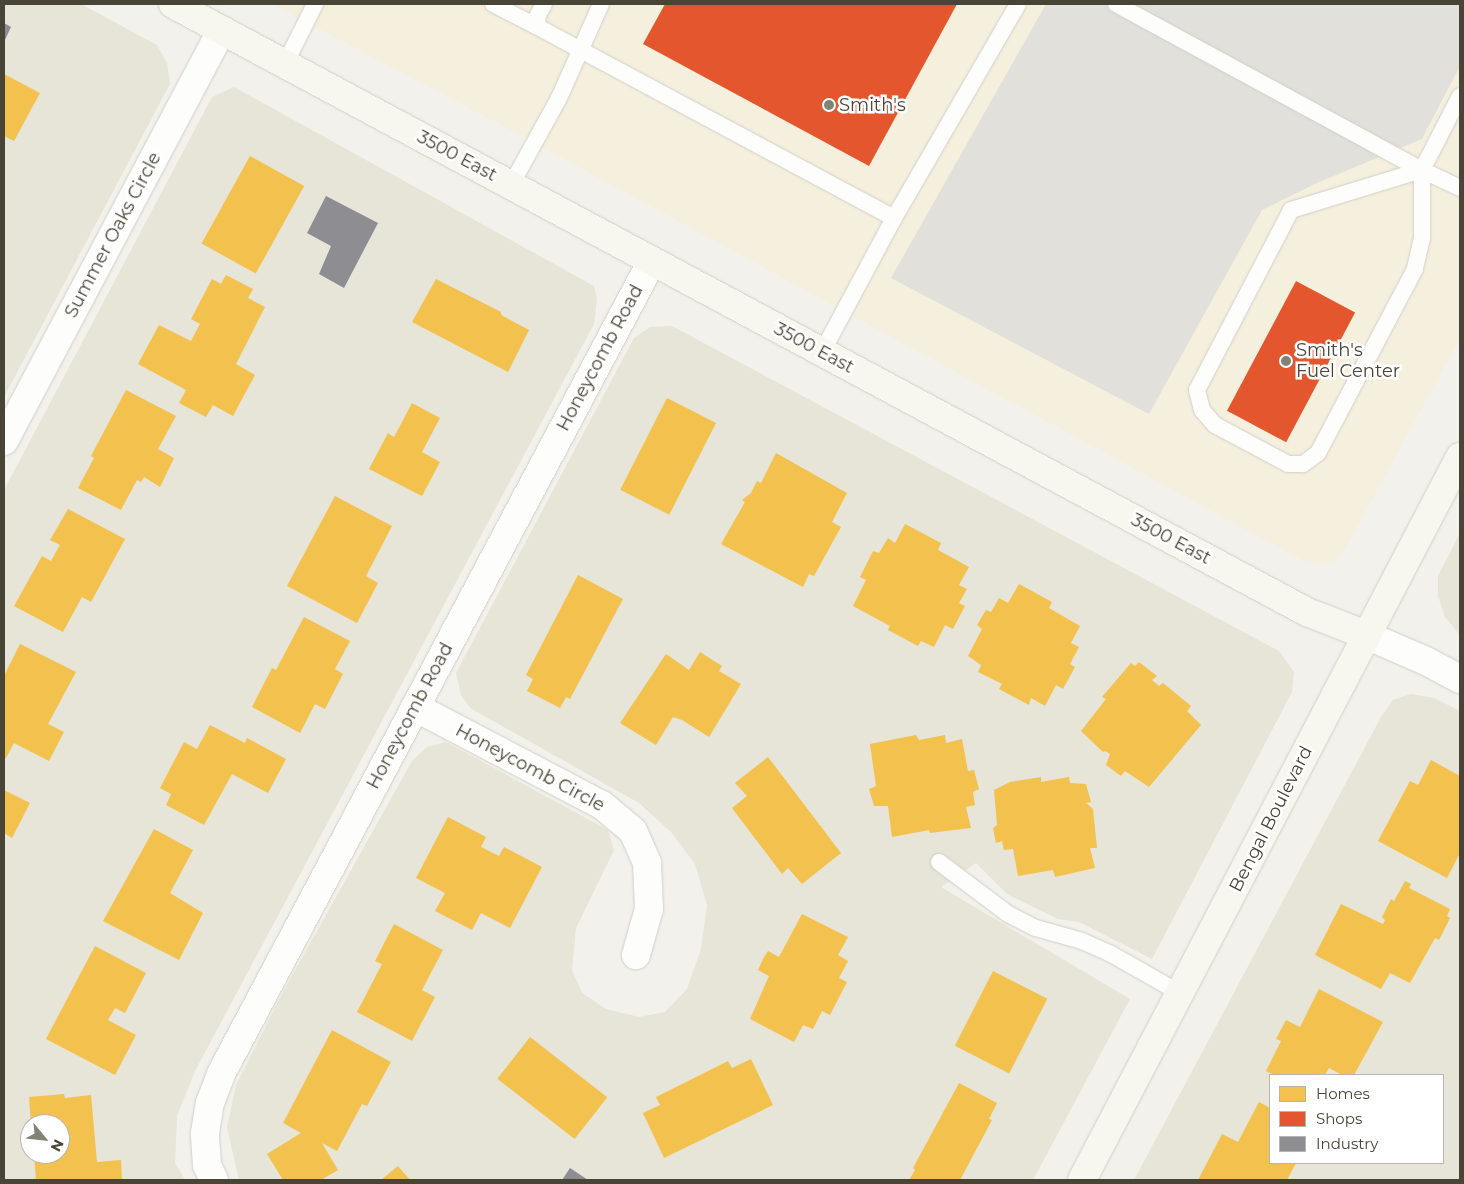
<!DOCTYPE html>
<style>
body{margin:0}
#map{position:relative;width:1464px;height:1184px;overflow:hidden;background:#f2f1eb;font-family:Montserrat,sans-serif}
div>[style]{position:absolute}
.residential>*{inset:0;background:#e7e4d8}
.commercial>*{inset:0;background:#f5efdd}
.parking>*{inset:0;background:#e1e0da}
.homes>*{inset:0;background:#f2c14e;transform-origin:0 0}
.shops>*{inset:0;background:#e4572e;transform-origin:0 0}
.industry>*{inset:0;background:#8d8d92}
.roads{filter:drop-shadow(0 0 1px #d0cfc9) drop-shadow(0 0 1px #d0cfc9)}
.service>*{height:16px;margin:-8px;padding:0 8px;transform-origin:8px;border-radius:8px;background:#fdfdfc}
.minor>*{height:28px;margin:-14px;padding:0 14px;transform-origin:14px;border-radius:14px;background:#fdfdfc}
.tertiary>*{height:28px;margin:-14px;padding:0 14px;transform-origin:14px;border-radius:14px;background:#fdfdfc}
.secondary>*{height:28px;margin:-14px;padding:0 14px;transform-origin:14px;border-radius:14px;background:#f7f6ef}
.dots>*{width:14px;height:14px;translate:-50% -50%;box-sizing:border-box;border:2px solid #fff;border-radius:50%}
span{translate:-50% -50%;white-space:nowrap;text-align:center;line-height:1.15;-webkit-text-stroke:5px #fff;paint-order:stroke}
.poi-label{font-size:18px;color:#494536}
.left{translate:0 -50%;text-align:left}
.street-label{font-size:18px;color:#494536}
.frame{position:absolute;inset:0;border:5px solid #494536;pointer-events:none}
.legend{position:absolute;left:1269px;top:1074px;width:175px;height:90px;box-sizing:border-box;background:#fff;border:1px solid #b6b5af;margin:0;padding:6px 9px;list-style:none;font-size:15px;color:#494536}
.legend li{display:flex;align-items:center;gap:10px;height:25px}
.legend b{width:25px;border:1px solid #b6b5af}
.north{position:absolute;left:20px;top:1114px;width:50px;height:50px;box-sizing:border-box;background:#fff;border:1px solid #b6b5af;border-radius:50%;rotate:118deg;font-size:14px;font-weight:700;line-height:20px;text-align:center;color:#494536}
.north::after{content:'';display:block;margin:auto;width:18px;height:22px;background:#848175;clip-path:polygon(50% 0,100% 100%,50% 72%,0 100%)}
</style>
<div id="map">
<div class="residential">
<div style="clip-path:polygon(4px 4px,81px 4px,157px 45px,167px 63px,170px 84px,4px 397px)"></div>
<div style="clip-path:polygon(evenodd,234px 87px,594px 286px,597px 298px,594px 324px,195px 1071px,177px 1116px,175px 1163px,185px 1180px,4px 1180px,4px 490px,212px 97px,234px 87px,30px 1124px,60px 1124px,60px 1154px,30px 1154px,30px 1124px)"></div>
<div style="clip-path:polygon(672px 326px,1279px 651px,1294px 672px,1292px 692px,1152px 959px,1079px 922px,1058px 919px,1007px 894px,976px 863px,941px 887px,1130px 999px,1033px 1180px,239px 1180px,227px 1127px,236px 1085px,284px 990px,412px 761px,427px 747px,446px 742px,608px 830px,614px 850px,576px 928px,572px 970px,582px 993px,606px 1009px,639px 1017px,665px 1012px,687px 989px,701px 949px,707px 905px,695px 864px,671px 832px,639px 803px,470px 708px,461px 695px,456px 673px,634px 338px,650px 327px)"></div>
<div style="clip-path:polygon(1460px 533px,1460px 635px,1445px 617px,1438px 596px,1438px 576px)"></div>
<div style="clip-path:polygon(evenodd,1411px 694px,1434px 698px,1460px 711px,1460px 1180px,1134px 1180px,1381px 717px,1393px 700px,1411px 694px,1270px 1075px,1443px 1075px,1443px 1163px,1270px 1163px,1270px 1075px)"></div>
</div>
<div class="commercial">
<div style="clip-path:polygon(272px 4px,1460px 4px,1460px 338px,1344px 551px,1334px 562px,1318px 564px,1302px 560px,509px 129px)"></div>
</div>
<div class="parking">
<div style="clip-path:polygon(1046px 4px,1460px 4px,1460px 66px,1422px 139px,1317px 183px,1262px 210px,1149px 414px,891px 278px)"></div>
</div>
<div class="homes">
<div style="clip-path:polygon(4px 74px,40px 93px,14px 141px,4px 136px)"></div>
<div style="left:250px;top:156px;width:62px;height:100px;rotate:29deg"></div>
<div style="clip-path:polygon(226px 275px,253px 289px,248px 298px,265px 307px,236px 364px,255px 375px,233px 416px,213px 405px,206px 417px,179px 403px,186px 390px,138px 364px,159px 325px,191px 341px,200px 324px,191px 319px,212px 279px,221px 284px)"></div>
<div style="clip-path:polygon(436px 279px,501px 312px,501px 315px,529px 330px,508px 372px,412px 322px)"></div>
<div style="clip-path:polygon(126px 390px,176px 416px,158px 449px,174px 458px,160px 487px,144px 477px,141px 482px,137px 480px,121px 510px,78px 488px,94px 458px,91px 456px)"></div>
<div style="left:667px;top:398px;width:55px;height:103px;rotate:27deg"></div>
<div style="clip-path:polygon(412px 403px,440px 418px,422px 452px,440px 462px,422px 496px,369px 469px,388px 433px,394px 437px)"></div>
<div style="clip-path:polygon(776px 453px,847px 493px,832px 522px,841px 527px,814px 576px,809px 574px,803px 587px,721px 544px,745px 502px,742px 500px,751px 493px,757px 481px,761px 483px)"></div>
<div style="clip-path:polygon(335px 496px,392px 526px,366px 576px,378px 583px,357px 623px,287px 586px)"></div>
<div style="clip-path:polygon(68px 509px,125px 539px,91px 602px,82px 597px,63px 632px,14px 606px,42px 556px,51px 561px,60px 545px,50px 540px)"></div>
<div style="clip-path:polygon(905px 524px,941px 543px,938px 550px,969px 567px,959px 585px,967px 589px,959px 603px,965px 606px,953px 629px,945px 625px,934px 647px,921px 641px,918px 646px,888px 630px,890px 626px,853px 606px,866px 580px,860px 577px,873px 551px,879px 553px,888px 538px,895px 543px)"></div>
<div style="clip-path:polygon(578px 575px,623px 599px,570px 699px,566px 697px,560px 708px,527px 691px,533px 679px,526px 675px)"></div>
<div style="clip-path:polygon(1019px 584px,1052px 602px,1049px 608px,1080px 626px,1071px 643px,1079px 647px,1070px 664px,1075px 667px,1063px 689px,1056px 685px,1045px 706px,1031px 698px,1029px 705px,999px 689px,1002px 684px,978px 672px,981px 665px,968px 656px,982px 629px,977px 625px,986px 610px,991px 612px,999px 598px,1008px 603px)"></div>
<div style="clip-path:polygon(304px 617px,350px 641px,335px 669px,343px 674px,325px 709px,315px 704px,300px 733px,252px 707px,272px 668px,276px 670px)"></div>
<div style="clip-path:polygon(20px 644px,76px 672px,48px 724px,64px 732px,49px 761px,14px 743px,6px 758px,4px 757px,4px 676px)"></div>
<div style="clip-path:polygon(700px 652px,722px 666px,719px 671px,741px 684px,709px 737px,682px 720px,673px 717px,656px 745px,620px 723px,666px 654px,689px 670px)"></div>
<div style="clip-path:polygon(1139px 662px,1157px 676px,1152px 680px,1159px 686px,1163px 683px,1191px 706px,1187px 711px,1201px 725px,1149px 787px,1125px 771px,1121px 776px,1106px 765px,1110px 754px,1105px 751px,1103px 752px,1081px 731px,1106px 699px,1102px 697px,1131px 663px,1135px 666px)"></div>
<div style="clip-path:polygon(210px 725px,245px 743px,247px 738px,286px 759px,268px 793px,232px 774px,204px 825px,166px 805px,171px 794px,160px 788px,184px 742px,197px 749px)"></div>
<div style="clip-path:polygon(916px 735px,919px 740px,945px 735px,946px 743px,962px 739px,968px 771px,974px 770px,979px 789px,973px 792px,975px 805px,966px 807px,971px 828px,930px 833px,929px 830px,892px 837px,888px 806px,874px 806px,869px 789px,876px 786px,870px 744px)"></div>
<div style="clip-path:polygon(768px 757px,841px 853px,802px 884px,788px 868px,782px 874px,732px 808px,747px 796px,735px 783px)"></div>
<div style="clip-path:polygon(1431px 760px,1460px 776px,1460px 853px,1447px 878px,1378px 841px,1410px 781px,1418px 785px)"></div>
<div style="clip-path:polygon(1041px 777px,1041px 782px,1069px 777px,1070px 783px,1086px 784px,1091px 802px,1086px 803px,1093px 809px,1097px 848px,1090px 848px,1095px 868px,1055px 877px,1053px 870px,1018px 876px,1013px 849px,1004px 850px,1002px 841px,996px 843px,993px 828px,997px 825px,994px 790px,1010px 782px)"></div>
<div style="clip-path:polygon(4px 790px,30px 803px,12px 838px,4px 833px)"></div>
<div style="clip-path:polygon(448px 817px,486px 837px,481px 847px,499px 856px,504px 847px,542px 867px,510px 928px,481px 913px,472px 930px,435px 911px,445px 893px,416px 878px)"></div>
<div style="clip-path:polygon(154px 829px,193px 850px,170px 893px,203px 913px,179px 960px,103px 921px)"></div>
<div style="clip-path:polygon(1405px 881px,1411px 884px,1409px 888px,1450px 909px,1447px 916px,1450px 918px,1439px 940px,1435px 938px,1410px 983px,1390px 973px,1381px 989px,1315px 955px,1341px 904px,1383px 924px,1385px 920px,1382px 917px,1391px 899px,1394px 901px)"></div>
<div style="clip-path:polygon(802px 914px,848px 937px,838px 955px,848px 961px,839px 978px,847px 982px,830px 1015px,822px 1011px,813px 1029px,803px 1025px,794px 1042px,750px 1019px,769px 976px,758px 970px,763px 959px,768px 951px,779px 957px)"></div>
<div style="clip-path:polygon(394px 924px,443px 950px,422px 990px,435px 997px,412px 1041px,357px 1012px,382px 964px,375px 961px)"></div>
<div style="clip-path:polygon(95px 946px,146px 973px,125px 1013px,115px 1008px,108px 1020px,136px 1035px,115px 1075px,46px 1039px)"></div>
<div style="left:993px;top:971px;width:61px;height:84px;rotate:27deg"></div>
<div style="clip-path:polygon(1319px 989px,1383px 1022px,1354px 1075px,1342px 1075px,1329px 1068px,1325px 1075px,1274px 1075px,1266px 1071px,1281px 1041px,1276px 1039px,1286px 1020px,1300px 1027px)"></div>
<div style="clip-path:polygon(332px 1030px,391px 1062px,367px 1106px,362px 1104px,337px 1151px,322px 1143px,338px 1170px,321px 1180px,283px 1180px,267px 1154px,301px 1133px,283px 1123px)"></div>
<div style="left:530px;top:1037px;width:98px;height:53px;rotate:38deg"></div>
<div style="clip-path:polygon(751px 1059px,773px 1105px,664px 1158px,643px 1113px,660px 1105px,656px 1097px,728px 1061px,732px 1068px)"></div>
<div style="clip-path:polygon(959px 1083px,997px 1103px,989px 1119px,992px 1120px,960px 1180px,909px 1180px,915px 1170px,913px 1168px)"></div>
<div style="clip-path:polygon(64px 1094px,65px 1098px,91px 1095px,97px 1162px,121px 1160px,122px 1180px,36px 1180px,34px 1154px,60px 1154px,60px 1124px,31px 1124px,29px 1097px)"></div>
<div style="clip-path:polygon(1259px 1102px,1270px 1108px,1270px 1163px,1296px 1163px,1287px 1180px,1198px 1180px,1222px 1134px,1238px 1142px)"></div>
<div style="clip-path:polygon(398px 1166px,410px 1180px,381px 1180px)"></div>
</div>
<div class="shops">
<div style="clip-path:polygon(665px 4px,957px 4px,869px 166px,643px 44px)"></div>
<div style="left:1296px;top:281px;width:67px;height:147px;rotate:28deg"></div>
</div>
<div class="industry">
<div style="clip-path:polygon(4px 23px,11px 27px,4px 42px)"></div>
<div style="clip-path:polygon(326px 196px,378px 223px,344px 288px,319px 274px,331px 246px,307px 233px)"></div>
<div style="clip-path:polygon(570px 1168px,588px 1180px,562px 1180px)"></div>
</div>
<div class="roads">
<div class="service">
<div style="left:493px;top:4px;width:48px;rotate:27.1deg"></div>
<div style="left:544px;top:4px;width:13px;rotate:119deg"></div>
<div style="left:538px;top:15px;width:11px;rotate:100deg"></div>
<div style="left:536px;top:26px;width:406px;rotate:28.2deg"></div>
<div style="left:894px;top:218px;width:152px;rotate:118.2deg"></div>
<div style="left:1116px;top:4px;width:348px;rotate:28.5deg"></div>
<div style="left:1422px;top:170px;width:42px;rotate:25.3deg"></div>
<div style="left:285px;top:64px;width:67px;rotate:-63.4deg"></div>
<div style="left:1422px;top:170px;width:68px;rotate:90deg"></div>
<div style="left:1422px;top:238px;width:32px;rotate:103deg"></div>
<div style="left:1415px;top:269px;width:208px;rotate:117.8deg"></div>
<div style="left:1318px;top:453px;width:19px;rotate:144deg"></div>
<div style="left:1303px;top:464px;width:15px;rotate:180deg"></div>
<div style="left:1288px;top:464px;width:83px;rotate:-151.9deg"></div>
<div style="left:1215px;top:425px;width:20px;rotate:-131deg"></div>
<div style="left:1202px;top:410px;width:21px;rotate:-104deg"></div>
<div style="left:1197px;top:390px;width:203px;rotate:-62.4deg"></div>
<div style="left:1291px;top:210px;width:137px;rotate:-17deg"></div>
<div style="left:1422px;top:170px;width:83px;rotate:-62.8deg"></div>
<div style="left:511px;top:185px;width:99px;rotate:-61.1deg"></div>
<div style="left:559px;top:98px;width:103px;rotate:-65.9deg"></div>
<div style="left:894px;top:218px;width:247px;rotate:-59.9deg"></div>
<div style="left:939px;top:862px;width:86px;rotate:37deg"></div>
<div style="left:1008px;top:914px;width:31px;rotate:27deg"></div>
<div style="left:1036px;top:928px;width:48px;rotate:15.8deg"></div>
<div style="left:1082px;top:941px;width:32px;rotate:24deg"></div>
<div style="left:1111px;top:954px;width:79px;rotate:29.5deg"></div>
</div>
<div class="minor">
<div style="left:4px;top:441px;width:465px;rotate:-62.1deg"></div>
<div style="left:415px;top:707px;width:211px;rotate:27.7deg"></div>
<div style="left:602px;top:805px;width:40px;rotate:40deg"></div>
<div style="left:633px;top:831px;width:35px;rotate:66deg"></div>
<div style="left:647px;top:863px;width:46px;rotate:87.5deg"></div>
<div style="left:649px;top:909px;width:48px;rotate:105.8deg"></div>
<div style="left:214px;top:1180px;width:17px;rotate:-115deg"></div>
<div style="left:207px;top:1165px;width:32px;rotate:-94deg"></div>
<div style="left:205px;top:1133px;width:30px;rotate:-81deg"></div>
<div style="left:210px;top:1103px;width:33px;rotate:-69deg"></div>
<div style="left:222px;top:1072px;width:918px;rotate:-62.07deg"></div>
</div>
<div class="tertiary">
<div style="left:1366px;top:635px;width:65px;rotate:23.4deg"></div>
<div style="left:1426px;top:661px;width:38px;rotate:28deg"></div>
</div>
<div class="secondary">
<div style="left:173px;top:4px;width:1287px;rotate:28.2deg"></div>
<div style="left:1307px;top:612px;width:63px;rotate:21.3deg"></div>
<div style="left:1082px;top:1180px;width:816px;rotate:-62.4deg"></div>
</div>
</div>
<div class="dots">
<div style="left:829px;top:105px;background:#848175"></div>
<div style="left:1286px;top:361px;background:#848175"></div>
</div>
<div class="poi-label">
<span class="left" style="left:839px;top:105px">Smith's</span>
<span class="left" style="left:1296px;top:361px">Smith's<br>Fuel Center</span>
</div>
<div class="street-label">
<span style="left:457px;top:156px;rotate:28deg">3500 East</span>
<span style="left:113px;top:235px;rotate:-62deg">Summer Oaks Circle</span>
<span style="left:814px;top:348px;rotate:28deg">3500 East</span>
<span style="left:600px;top:358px;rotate:-62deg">Honeycomb Road</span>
<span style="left:1171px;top:539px;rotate:28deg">3500 East</span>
<span style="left:410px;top:716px;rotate:-62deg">Honeycomb Road</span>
<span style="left:530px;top:768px;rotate:28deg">Honeycomb Circle</span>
<span style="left:1271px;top:819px;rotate:-63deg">Bengal Boulevard</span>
</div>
<div class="frame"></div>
<ul class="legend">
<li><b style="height:14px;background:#f2c14e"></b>Homes</li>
<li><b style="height:14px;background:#e4572e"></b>Shops</li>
<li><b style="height:14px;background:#8d8d92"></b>Industry</li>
</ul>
<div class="north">N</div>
</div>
